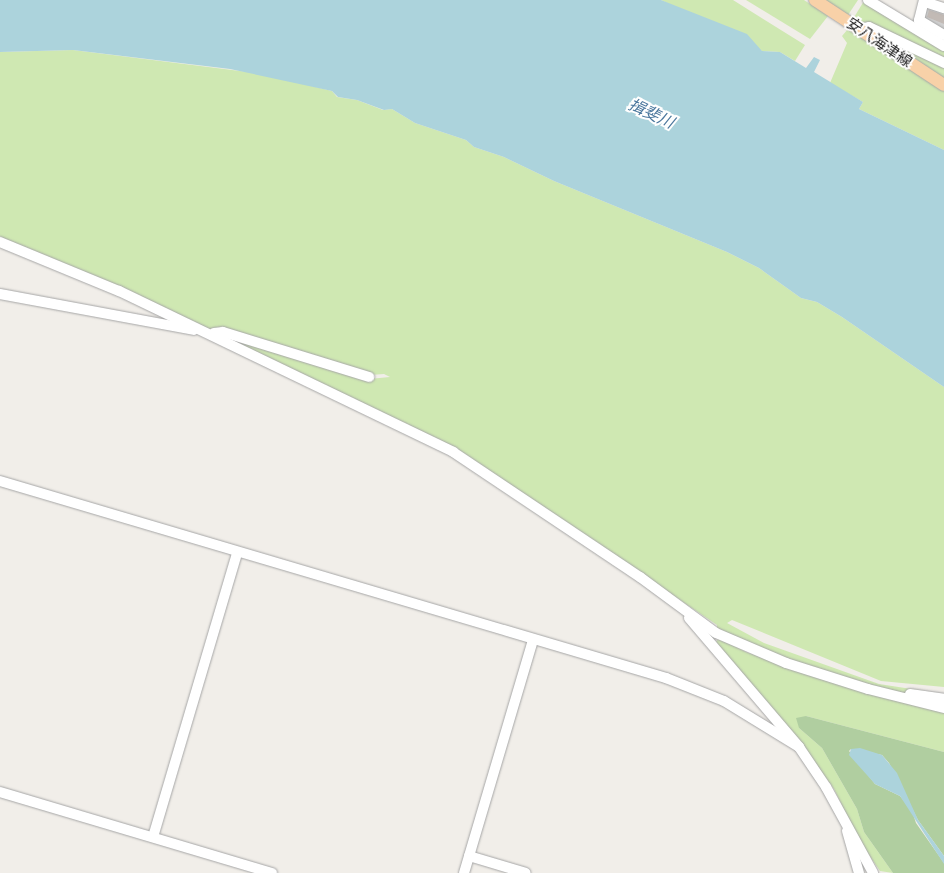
<!DOCTYPE html>
<meta charset="utf-8">
<style>
body{margin:0}
#map{position:relative;width:944px;height:873px;overflow:hidden;background:#f1eee9;font-family:Raleway,"Noto Sans JP",sans-serif}
div>[style]{position:absolute}
.religious>*{inset:0;background:#d0d0d0}
.grass>*{inset:0;background:#cfe8b2}
.forest>*{inset:0;background:#b0cea0}
.water>*{inset:0;background:#acd3dc}
.building>*{inset:0;background:#c2bab5}
.roads{filter:drop-shadow(0 0 1px #a6a6a6) drop-shadow(0 0 1px #a6a6a6)}
.minor>*{height:10px;margin:-5px;padding:0 5px;transform-origin:5px;border-radius:5px;background:#fff}
.major>*{height:12px;margin:-6px;padding:0 6px;transform-origin:6px;border-radius:6px;background:#f8d1a8}
span{translate:-50% -50%;white-space:nowrap;text-align:center;line-height:1.15;-webkit-text-stroke:4px #fff;paint-order:stroke}
.street-label{font-size:15px;color:#222}
.water-label{font-size:16px;color:#4c789e;font-style:italic}
</style>
<div id="map">
<div class="religious">
<div style="clip-path:polygon(925px 5px,944px 11px,944px 30px,921px 19px)"></div>
</div>
<div class="grass">
<div style="clip-path:polygon(661px 0,733px 0,805px 45px,795px 61px,780px 52px,762px 51px)"></div>
<div style="clip-path:polygon(746px 0,804px 0,828px 16px,810px 39px)"></div>
<div style="clip-path:polygon(823px 0,858px 0,848px 15px)"></div>
<div style="clip-path:polygon(864px 1px,944px 49px,944px 59px,853px 19px)"></div>
<div style="clip-path:polygon(848px 29px,944px 91px,944px 150px,859px 109px,863px 102px,830px 83px,847px 43px,842px 36px)"></div>
<div style="clip-path:polygon(870px 32px,944px 66px,944px 79px)"></div>
<div style="clip-path:polygon(73px 50px,263px 74px,332px 91px,337px 97px,357px 100px,383px 110px,392px 109px,415px 123px,466px 140px,474px 147px,504px 157px,554px 181px,727px 252px,759px 268px,801px 298px,817px 302px,842px 317px,944px 387px,944px 687px,881px 681px,732px 620px,727px 623px,764px 643px,879px 684px,944px 694px,944px 697px,884px 691px,786px 659px,717px 628px,717px 625px,455px 448px,222px 336px,369px 379px,390px 377px,384px 374px,370px 375px,210px 330px,122px 288px,0 237px,0 52px)"></div>
<div style="clip-path:polygon(719px 638px,746px 652px,862px 692px,944px 712px,944px 752px,806px 716px,799px 728px,822px 748px,857px 809px,864px 832px,893px 873px,880px 871px,860px 842px,834px 789px,794px 734px,716px 642px)"></div>
</div>
<div class="forest">
<div style="clip-path:polygon(806px 716px,944px 752px,944px 856px,918px 820px,889px 763px,882px 755px,851px 749px,849px 751px,875px 784px,900px 796px,912px 811px,916px 823px,944px 863px,944px 873px,893px 873px,864px 832px,857px 809px,822px 748px,799px 728px,796px 718px)"></div>
</div>
<div class="water">
<div style="clip-path:polygon(0 0,661px 0,747px 34px,762px 51px,780px 52px,806px 68px,814px 57px,820px 60px,814px 72px,863px 102px,859px 109px,944px 150px,944px 387px,842px 317px,817px 302px,801px 298px,759px 268px,727px 252px,554px 181px,504px 157px,474px 147px,466px 140px,415px 123px,392px 109px,384px 110px,357px 100px,338px 97px,332px 91px,230px 69px,73px 50px,0 52px)"></div>
<div style="clip-path:polygon(860px 748px,882px 755px,897px 773px,918px 820px,944px 856px,944px 864px,900px 796px,875px 784px,849px 755px,851px 749px)"></div>
</div>
<div class="building">
<div style="clip-path:polygon(929px 10px,944px 15px,944px 24px,927px 17px)"></div>
</div>
<div class="roads">
<div class="minor">
<div style="left:868px;top:0;width:89px;rotate:31.2deg"></div>
<div style="left:924px;top:0;width:21px;rotate:104deg"></div>
<div style="left:919px;top:20px;width:29px;rotate:31deg"></div>
<div style="left:925px;top:2px;width:20px;rotate:18deg"></div>
<div style="left:858px;top:29px;width:11px;rotate:-10deg"></div>
<div style="left:869px;top:27px;width:83px;rotate:25.6deg"></div>
<div style="left:0;top:242px;width:129px;rotate:22.4deg"></div>
<div style="left:119px;top:291px;width:371px;rotate:25.7deg"></div>
<div style="left:453px;top:452px;width:225px;rotate:33.8deg"></div>
<div style="left:640px;top:577px;width:94px;rotate:36.4deg"></div>
<div style="left:716px;top:633px;width:76px;rotate:23.2deg"></div>
<div style="left:786px;top:663px;width:86px;rotate:17.6deg"></div>
<div style="left:868px;top:689px;width:78px;rotate:14deg"></div>
<div style="left:0;top:294px;width:197px;rotate:10.5deg"></div>
<div style="left:214px;top:333px;width:9px;rotate:-6deg"></div>
<div style="left:223px;top:332px;width:153px;rotate:17.1deg"></div>
<div style="left:0;top:481px;width:695px;rotate:16.48deg"></div>
<div style="left:666px;top:678px;width:62px;rotate:21.6deg"></div>
<div style="left:724px;top:701px;width:88px;rotate:31.5deg"></div>
<div style="left:689px;top:618px;width:170px;rotate:49.5deg"></div>
<div style="left:799px;top:747px;width:48px;rotate:56deg"></div>
<div style="left:826px;top:787px;width:98px;rotate:61.3deg"></div>
<div style="left:910px;top:694px;width:34px;rotate:8deg"></div>
<div style="left:0;top:792px;width:284px;rotate:16.6deg"></div>
<div style="left:847px;top:831px;width:44px;rotate:74.1deg"></div>
<div style="left:153px;top:837px;width:296px;rotate:-73.5deg"></div>
<div style="left:469px;top:856px;width:59px;rotate:16.6deg"></div>
<div style="left:464px;top:873px;width:243px;rotate:-73.5deg"></div>
</div>
<div class="major">
<div style="left:815px;top:0;width:154px;rotate:33.4deg"></div>
</div>
</div>
<div class="street-label">
<span style="left:879px;top:43px;rotate:34deg">安八海津線</span>
</div>
<div class="water-label">
<span style="left:651px;top:114px;rotate:25deg">揖斐川</span>
</div>
</div>
